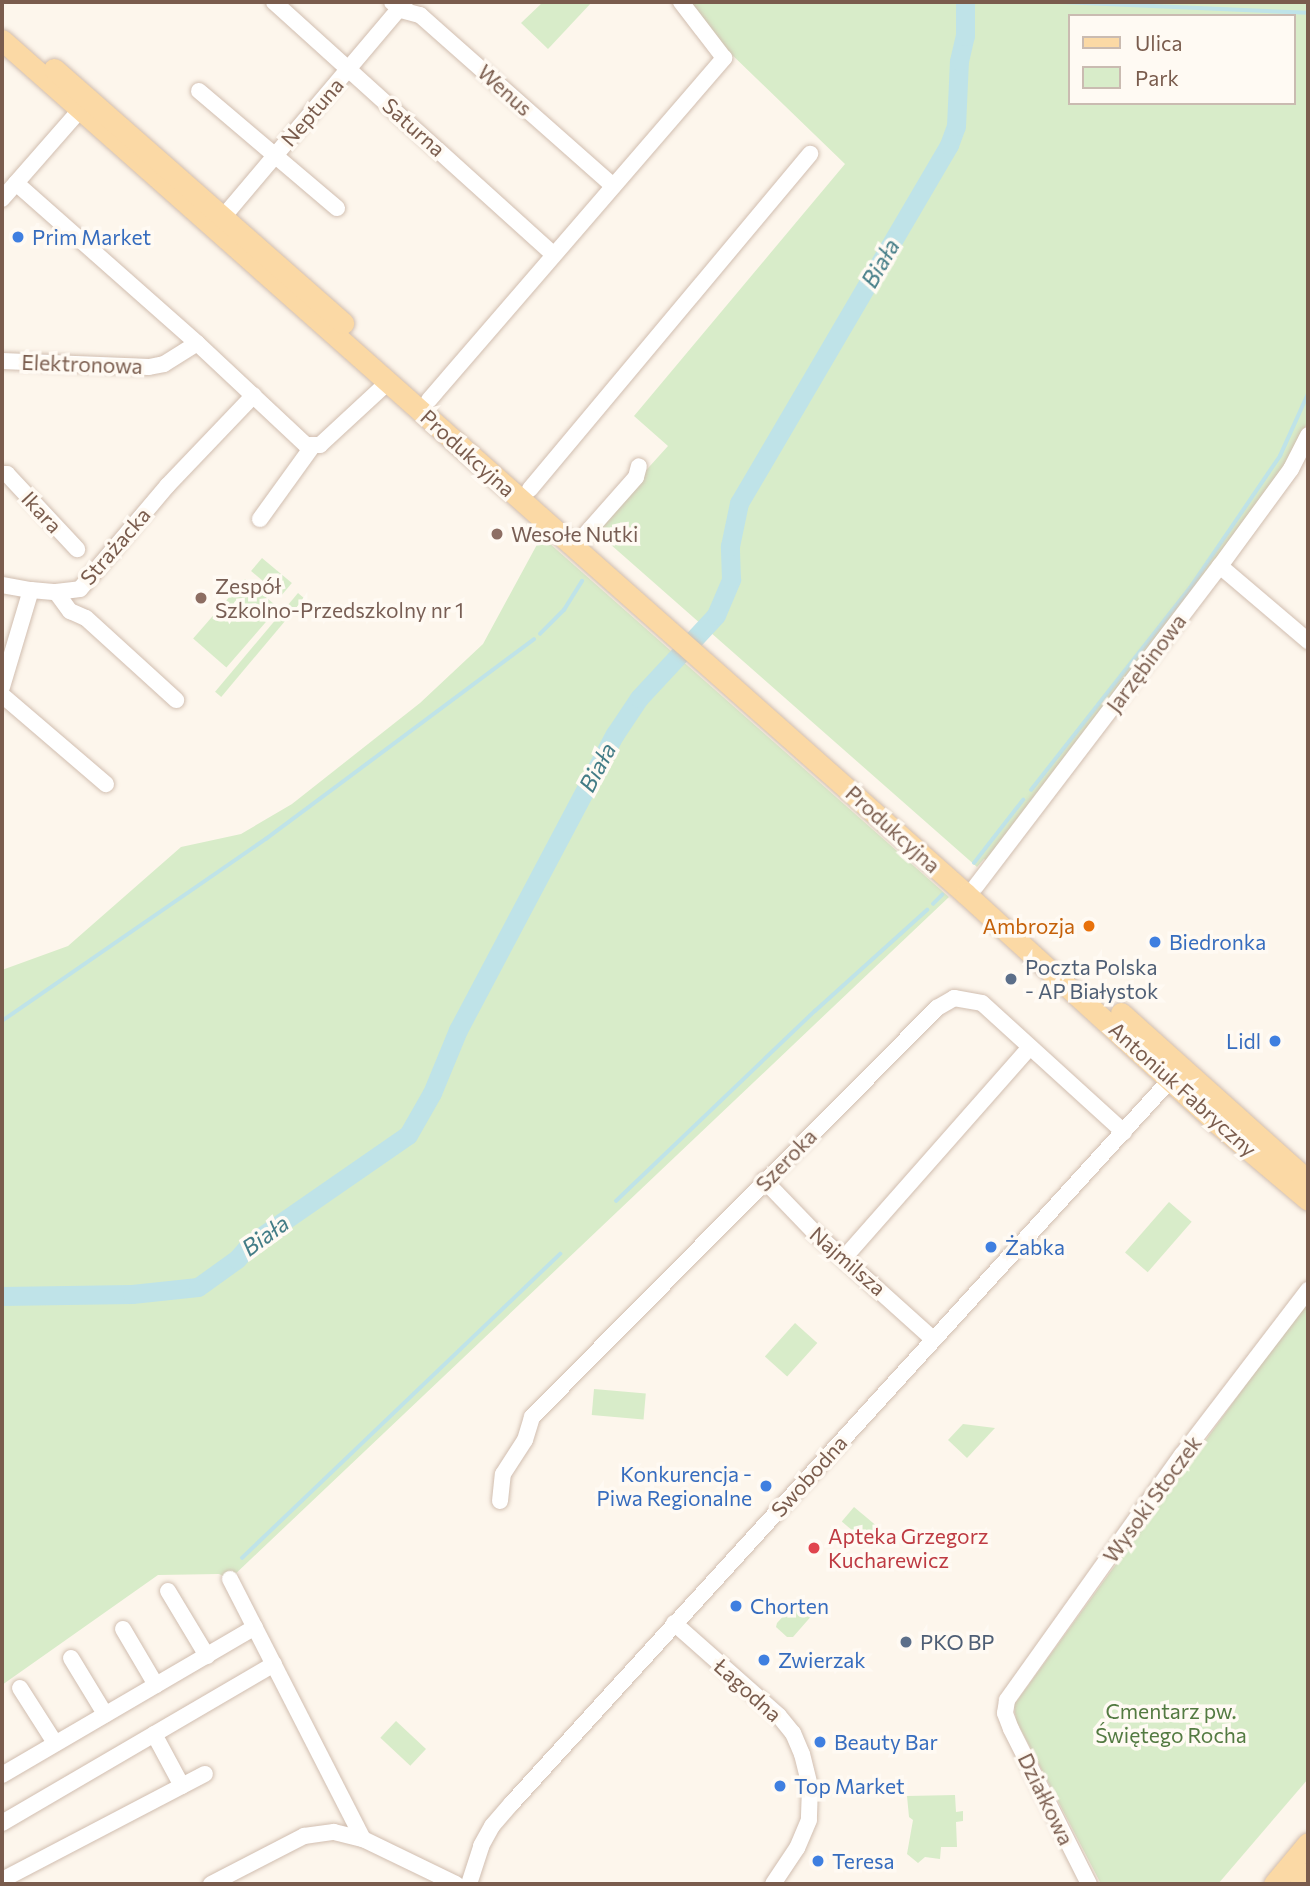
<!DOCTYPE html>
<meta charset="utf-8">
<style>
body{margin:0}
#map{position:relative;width:1310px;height:1886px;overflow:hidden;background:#fdf6ec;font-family:Commissioner,sans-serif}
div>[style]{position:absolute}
.green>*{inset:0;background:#d8ecc9;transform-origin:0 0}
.stream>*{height:3.5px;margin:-1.75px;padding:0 1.75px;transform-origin:1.75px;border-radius:1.75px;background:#bfe3e8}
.river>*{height:19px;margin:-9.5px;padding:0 9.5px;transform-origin:9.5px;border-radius:9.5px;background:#bfe3e8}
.roads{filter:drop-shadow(0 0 2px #d1beb0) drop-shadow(0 0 2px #d1beb0)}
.minor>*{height:16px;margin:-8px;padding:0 8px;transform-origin:8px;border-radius:8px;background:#fff}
.major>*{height:21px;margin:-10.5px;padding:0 10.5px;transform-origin:10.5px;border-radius:10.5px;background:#fbd9a5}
.dots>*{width:19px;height:19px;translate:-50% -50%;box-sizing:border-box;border:4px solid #fffaf3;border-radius:50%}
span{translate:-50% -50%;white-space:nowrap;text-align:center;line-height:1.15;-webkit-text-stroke:7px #fffaf3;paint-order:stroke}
.street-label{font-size:21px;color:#7a5c4d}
.shop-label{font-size:21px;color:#366cbe}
.left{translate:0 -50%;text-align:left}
.right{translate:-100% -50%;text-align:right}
.education-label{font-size:21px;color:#785e54}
.food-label{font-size:21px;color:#c56008}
.service-label{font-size:21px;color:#4e5e75}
.health-label{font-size:21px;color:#be3a42}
.park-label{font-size:21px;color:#537a41}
.water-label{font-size:23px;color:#437c86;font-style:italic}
.frame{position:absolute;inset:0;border:4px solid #7a5c4d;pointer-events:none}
.legend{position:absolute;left:1068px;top:14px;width:228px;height:91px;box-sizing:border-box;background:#fffaf3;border:2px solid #cabbb1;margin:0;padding:9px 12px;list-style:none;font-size:21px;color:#7a5c4d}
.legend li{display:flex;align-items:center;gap:14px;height:35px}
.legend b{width:35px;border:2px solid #cabbb1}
</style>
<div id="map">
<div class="green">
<div style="clip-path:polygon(543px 2px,592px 2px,548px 49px,521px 23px)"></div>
<div style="clip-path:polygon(evenodd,689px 2px,1308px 2px,1308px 421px,1285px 467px,988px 861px,984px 859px,977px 867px,593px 529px,668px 446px,634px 416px,845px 164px,726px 49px,689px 2px,1070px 16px,1294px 16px,1294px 103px,1070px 103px,1070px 16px)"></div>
<div style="clip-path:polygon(540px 539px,548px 542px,949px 897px,230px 1579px,219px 1574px,158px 1575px,2px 1685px,2px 970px,68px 946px,181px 847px,241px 834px,292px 804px,420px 703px,483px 644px)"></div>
<div style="left:262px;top:558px;width:39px;height:17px;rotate:40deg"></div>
<div style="left:245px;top:579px;width:44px;height:79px;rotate:41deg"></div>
<div style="left:298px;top:593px;width:8px;height:129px;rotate:40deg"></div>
<div style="left:1169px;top:1202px;width:30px;height:67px;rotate:41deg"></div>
<div style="clip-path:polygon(1308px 1299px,1308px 1779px,1218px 1884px,1101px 1884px,1016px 1720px,1014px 1705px)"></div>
<div style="left:795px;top:1323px;width:30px;height:45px;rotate:42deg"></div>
<div style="left:594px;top:1389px;width:52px;height:26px;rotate:5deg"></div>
<div style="clip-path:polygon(963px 1424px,995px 1428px,967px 1458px,948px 1440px)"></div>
<div style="left:854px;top:1507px;width:33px;height:19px;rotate:40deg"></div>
<div style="clip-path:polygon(798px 1600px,814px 1613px,793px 1637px,787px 1637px,776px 1627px,777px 1623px)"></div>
<div style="left:396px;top:1721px;width:41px;height:23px;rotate:43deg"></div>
<div style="clip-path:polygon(955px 1795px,956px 1812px,963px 1811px,963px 1821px,956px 1822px,957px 1847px,941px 1847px,940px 1859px,925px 1857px,918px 1863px,907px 1854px,913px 1820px,909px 1817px,907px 1796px)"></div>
</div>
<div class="stream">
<div style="left:1061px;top:2px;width:247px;rotate:2.5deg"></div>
<div style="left:540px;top:634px;width:34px;rotate:-45deg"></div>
<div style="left:564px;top:610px;width:34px;rotate:-58deg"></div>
<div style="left:1031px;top:790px;width:257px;rotate:-51.8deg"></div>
<div style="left:1190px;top:588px;width:160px;rotate:-55.7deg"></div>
<div style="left:1280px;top:456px;width:68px;rotate:-65.7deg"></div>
<div style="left:974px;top:863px;width:80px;rotate:-52.1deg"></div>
<div style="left:933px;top:904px;width:13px;rotate:-45deg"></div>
<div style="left:2px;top:1021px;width:321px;rotate:-34.6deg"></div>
<div style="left:266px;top:839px;width:334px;rotate:-36.7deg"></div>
<div style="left:616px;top:1201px;width:275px;rotate:-43.7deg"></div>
<div style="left:815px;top:1011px;width:151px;rotate:-42deg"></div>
<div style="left:242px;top:1558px;width:440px;rotate:-43.7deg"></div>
</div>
<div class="river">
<div style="left:2px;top:1296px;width:130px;rotate:-0.9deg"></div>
<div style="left:132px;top:1294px;width:66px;rotate:-6.1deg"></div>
<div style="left:198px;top:1287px;width:48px;rotate:-35.7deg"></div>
<div style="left:237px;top:1259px;width:18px;rotate:-49deg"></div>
<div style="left:249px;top:1245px;width:193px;rotate:-34.7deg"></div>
<div style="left:408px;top:1135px;width:48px;rotate:-60.3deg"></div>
<div style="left:432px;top:1093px;width:68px;rotate:-67.6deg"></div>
<div style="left:458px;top:1030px;width:335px;rotate:-62.1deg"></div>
<div style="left:615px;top:734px;width:43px;rotate:-56.3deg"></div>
<div style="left:639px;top:698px;width:113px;rotate:-47.1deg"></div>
<div style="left:716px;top:615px;width:39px;rotate:-67deg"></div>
<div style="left:731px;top:579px;width:33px;rotate:-92deg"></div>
<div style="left:730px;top:546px;width:44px;rotate:-78.2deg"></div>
<div style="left:739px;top:503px;width:415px;rotate:-59.6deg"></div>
<div style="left:949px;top:145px;width:20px;rotate:-70deg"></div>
<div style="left:956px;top:126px;width:65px;rotate:-87.4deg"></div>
<div style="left:959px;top:61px;width:26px;rotate:-77deg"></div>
<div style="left:965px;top:36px;width:34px;rotate:-90deg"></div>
</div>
<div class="roads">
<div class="minor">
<div style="left:274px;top:2px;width:376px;rotate:42.1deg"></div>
<div style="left:392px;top:2px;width:12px;rotate:42deg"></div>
<div style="left:401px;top:10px;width:20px;rotate:15deg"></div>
<div style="left:420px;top:15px;width:258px;rotate:41.5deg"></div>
<div style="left:199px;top:91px;width:181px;rotate:40.3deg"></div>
<div style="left:16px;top:183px;width:242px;rotate:41.5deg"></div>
<div style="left:197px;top:343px;width:149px;rotate:43.1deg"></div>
<div style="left:306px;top:445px;width:14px"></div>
<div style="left:320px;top:445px;width:93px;rotate:-42.8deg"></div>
<div style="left:2px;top:199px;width:118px;rotate:-48.8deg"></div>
<div style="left:224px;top:216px;width:280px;rotate:-49.8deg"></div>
<div style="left:2px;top:361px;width:147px;rotate:2.3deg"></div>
<div style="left:149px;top:367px;width:15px;rotate:-11deg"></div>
<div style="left:164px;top:364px;width:39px;rotate:-32deg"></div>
<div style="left:429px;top:400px;width:452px;rotate:-49.2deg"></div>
<div style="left:724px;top:58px;width:71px;rotate:-127.5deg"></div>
<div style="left:2px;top:474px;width:5px"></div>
<div style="left:7px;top:474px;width:103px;rotate:47deg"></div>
<div style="left:530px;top:489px;width:437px;rotate:-50.1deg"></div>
<div style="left:260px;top:519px;width:89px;rotate:-54.2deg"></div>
<div style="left:583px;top:537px;width:80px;rotate:-48.5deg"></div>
<div style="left:636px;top:477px;width:11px;rotate:-75deg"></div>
<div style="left:1220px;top:566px;width:116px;rotate:40.4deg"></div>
<div style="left:2px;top:585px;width:29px;rotate:10deg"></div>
<div style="left:56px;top:592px;width:24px;rotate:54deg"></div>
<div style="left:70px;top:611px;width:17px;rotate:24deg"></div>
<div style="left:86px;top:618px;width:122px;rotate:42.3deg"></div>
<div style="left:2px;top:687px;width:101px;rotate:-73.4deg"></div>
<div style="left:31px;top:590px;width:25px;rotate:5deg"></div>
<div style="left:56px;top:592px;width:24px;rotate:-7deg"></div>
<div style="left:80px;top:589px;width:136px;rotate:-49.8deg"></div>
<div style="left:168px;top:485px;width:124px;rotate:-46.3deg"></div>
<div style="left:2px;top:695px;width:137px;rotate:40.6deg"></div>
<div style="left:976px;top:886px;width:402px;rotate:-52.7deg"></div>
<div style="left:1220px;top:566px;width:120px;rotate:-53.8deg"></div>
<div style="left:1291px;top:469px;width:38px;rotate:-63deg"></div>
<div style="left:764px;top:1180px;width:72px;rotate:46.1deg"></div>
<div style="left:814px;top:1232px;width:160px;rotate:42deg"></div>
<div style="left:844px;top:1258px;width:281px;rotate:-48.6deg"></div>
<div style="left:500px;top:1501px;width:27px;rotate:-84deg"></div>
<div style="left:503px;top:1474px;width:40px;rotate:-57.1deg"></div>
<div style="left:525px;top:1440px;width:24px;rotate:-73deg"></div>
<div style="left:532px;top:1417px;width:576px;rotate:-45.28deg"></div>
<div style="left:937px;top:1008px;width:20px;rotate:-30deg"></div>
<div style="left:954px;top:998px;width:28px;rotate:10deg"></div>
<div style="left:982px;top:1003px;width:192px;rotate:42.3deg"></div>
<div style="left:230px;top:1579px;width:292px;rotate:62.9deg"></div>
<div style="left:168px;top:1591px;width:76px;rotate:59deg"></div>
<div style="left:674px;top:1623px;width:140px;rotate:41.5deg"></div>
<div style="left:779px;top:1716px;width:22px;rotate:51deg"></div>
<div style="left:793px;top:1733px;width:23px;rotate:67deg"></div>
<div style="left:802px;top:1754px;width:34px;rotate:76deg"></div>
<div style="left:810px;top:1787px;width:33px;rotate:92deg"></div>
<div style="left:809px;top:1820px;width:30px;rotate:113deg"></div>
<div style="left:797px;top:1848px;width:43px;rotate:123.7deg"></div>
<div style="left:123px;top:1629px;width:65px;rotate:59.5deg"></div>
<div style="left:71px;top:1658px;width:66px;rotate:58.7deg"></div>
<div style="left:20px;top:1688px;width:65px;rotate:57.5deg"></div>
<div style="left:154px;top:1734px;width:59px;rotate:61.7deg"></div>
<div style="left:2px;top:1775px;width:293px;rotate:-30.3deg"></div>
<div style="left:2px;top:1823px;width:315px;rotate:-30.3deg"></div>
<div style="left:2px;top:1880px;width:229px;rotate:-27.6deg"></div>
<div style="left:211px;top:1884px;width:105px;rotate:-27.3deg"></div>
<div style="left:304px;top:1836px;width:30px;rotate:-8deg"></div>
<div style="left:334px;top:1832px;width:30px;rotate:14deg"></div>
<div style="left:363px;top:1839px;width:103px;rotate:25.8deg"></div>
<div style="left:469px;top:1884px;width:40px;rotate:-72deg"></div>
<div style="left:481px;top:1846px;width:23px;rotate:-61deg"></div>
<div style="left:492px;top:1826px;width:30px;rotate:-49deg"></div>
<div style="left:512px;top:1803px;width:978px;rotate:-47.69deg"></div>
<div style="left:1089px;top:1884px;width:174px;rotate:-116.7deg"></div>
<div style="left:1011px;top:1729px;width:17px;rotate:-111deg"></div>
<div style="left:1005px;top:1713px;width:13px;rotate:-81deg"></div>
<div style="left:1007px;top:1700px;width:301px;rotate:-54.5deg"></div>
<div style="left:1182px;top:1455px;width:208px;rotate:-52.6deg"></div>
</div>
<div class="major">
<div style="left:2px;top:40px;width:1288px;rotate:41.54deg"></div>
<div style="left:966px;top:894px;width:340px;rotate:42.4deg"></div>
<div style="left:1217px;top:1123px;width:119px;rotate:40.2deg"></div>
<div style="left:54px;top:69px;width:385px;rotate:41.3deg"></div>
<div style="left:1121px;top:1013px;width:251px;rotate:41.9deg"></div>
<div style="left:1274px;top:1884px;width:53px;rotate:-50.3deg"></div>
<div style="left:1300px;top:1884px;width:14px;rotate:-54deg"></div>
</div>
</div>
<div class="dots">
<div style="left:18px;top:237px;background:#3f7fe0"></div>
<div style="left:497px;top:534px;background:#8d6e63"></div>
<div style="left:201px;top:598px;background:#8d6e63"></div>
<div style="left:1089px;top:926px;background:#e8710a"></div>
<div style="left:1155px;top:942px;background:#3f7fe0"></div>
<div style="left:1011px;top:979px;background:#5c6f8a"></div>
<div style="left:1275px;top:1041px;background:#3f7fe0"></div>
<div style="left:991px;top:1247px;background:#3f7fe0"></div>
<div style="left:766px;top:1486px;background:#3f7fe0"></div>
<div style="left:814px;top:1548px;background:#e0444e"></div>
<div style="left:736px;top:1606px;background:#3f7fe0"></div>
<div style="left:906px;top:1642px;background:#5c6f8a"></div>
<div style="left:764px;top:1660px;background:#3f7fe0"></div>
<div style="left:820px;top:1742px;background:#3f7fe0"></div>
<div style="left:780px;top:1786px;background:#3f7fe0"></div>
<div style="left:818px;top:1861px;background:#3f7fe0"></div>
</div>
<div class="street-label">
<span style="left:505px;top:90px;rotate:42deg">Wenus</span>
<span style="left:312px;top:112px;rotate:-49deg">Neptuna</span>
<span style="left:414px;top:127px;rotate:42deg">Saturna</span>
<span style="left:82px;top:364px;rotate:2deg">Elektronowa</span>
<span style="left:468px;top:453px;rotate:42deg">Produkcyjna</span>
<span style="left:42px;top:512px;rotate:47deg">Ikara</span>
<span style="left:115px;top:546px;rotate:-49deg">Strażacka</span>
<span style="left:1146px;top:663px;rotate:-53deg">Jarzębinowa</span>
<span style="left:893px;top:829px;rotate:42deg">Produkcyjna</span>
<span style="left:1183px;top:1089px;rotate:42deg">Antoniuk Fabryczny</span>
<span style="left:786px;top:1160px;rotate:-46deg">Szeroka</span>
<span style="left:848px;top:1261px;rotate:41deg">Najmilsza</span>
<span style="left:809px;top:1476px;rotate:-48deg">Swobodna</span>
<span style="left:1152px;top:1499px;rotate:-54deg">Wysoki Stoczek</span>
<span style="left:748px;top:1690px;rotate:42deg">Łagodna</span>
<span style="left:1046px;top:1799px;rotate:64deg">Działkowa</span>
</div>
<div class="shop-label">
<span class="left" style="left:32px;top:237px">Prim Market</span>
<span class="left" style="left:1169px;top:942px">Biedronka</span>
<span class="right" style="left:1261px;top:1041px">Lidl</span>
<span class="left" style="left:1005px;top:1247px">Żabka</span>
<span class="right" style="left:752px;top:1486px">Konkurencja -<br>Piwa Regionalne</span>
<span class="left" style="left:750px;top:1606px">Chorten</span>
<span class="left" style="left:778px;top:1660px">Zwierzak</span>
<span class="left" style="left:834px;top:1742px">Beauty Bar</span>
<span class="left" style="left:794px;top:1786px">Top Market</span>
<span class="left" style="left:832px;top:1861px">Teresa</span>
</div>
<div class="education-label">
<span class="left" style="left:511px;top:534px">Wesołe Nutki</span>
<span class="left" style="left:215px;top:598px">Zespół<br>Szkolno-Przedszkolny nr 1</span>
</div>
<div class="food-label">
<span class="right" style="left:1075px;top:926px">Ambrozja</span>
</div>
<div class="service-label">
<span class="left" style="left:1025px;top:979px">Poczta Polska<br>- AP Białystok</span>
<span class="left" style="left:920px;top:1642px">PKO BP</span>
</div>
<div class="health-label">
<span class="left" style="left:828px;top:1548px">Apteka Grzegorz<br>Kucharewicz</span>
</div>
<div class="park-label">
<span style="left:1171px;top:1723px">Cmentarz pw.<br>Świętego Rocha</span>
</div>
<div class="water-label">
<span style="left:880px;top:263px;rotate:-60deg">Biała</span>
<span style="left:597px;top:767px;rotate:-62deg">Biała</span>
<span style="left:265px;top:1235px;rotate:-36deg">Biała</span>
</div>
<div class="frame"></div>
<ul class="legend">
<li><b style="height:9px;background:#fbd9a5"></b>Ulica</li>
<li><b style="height:19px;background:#d8ecc9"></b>Park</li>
</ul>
</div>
